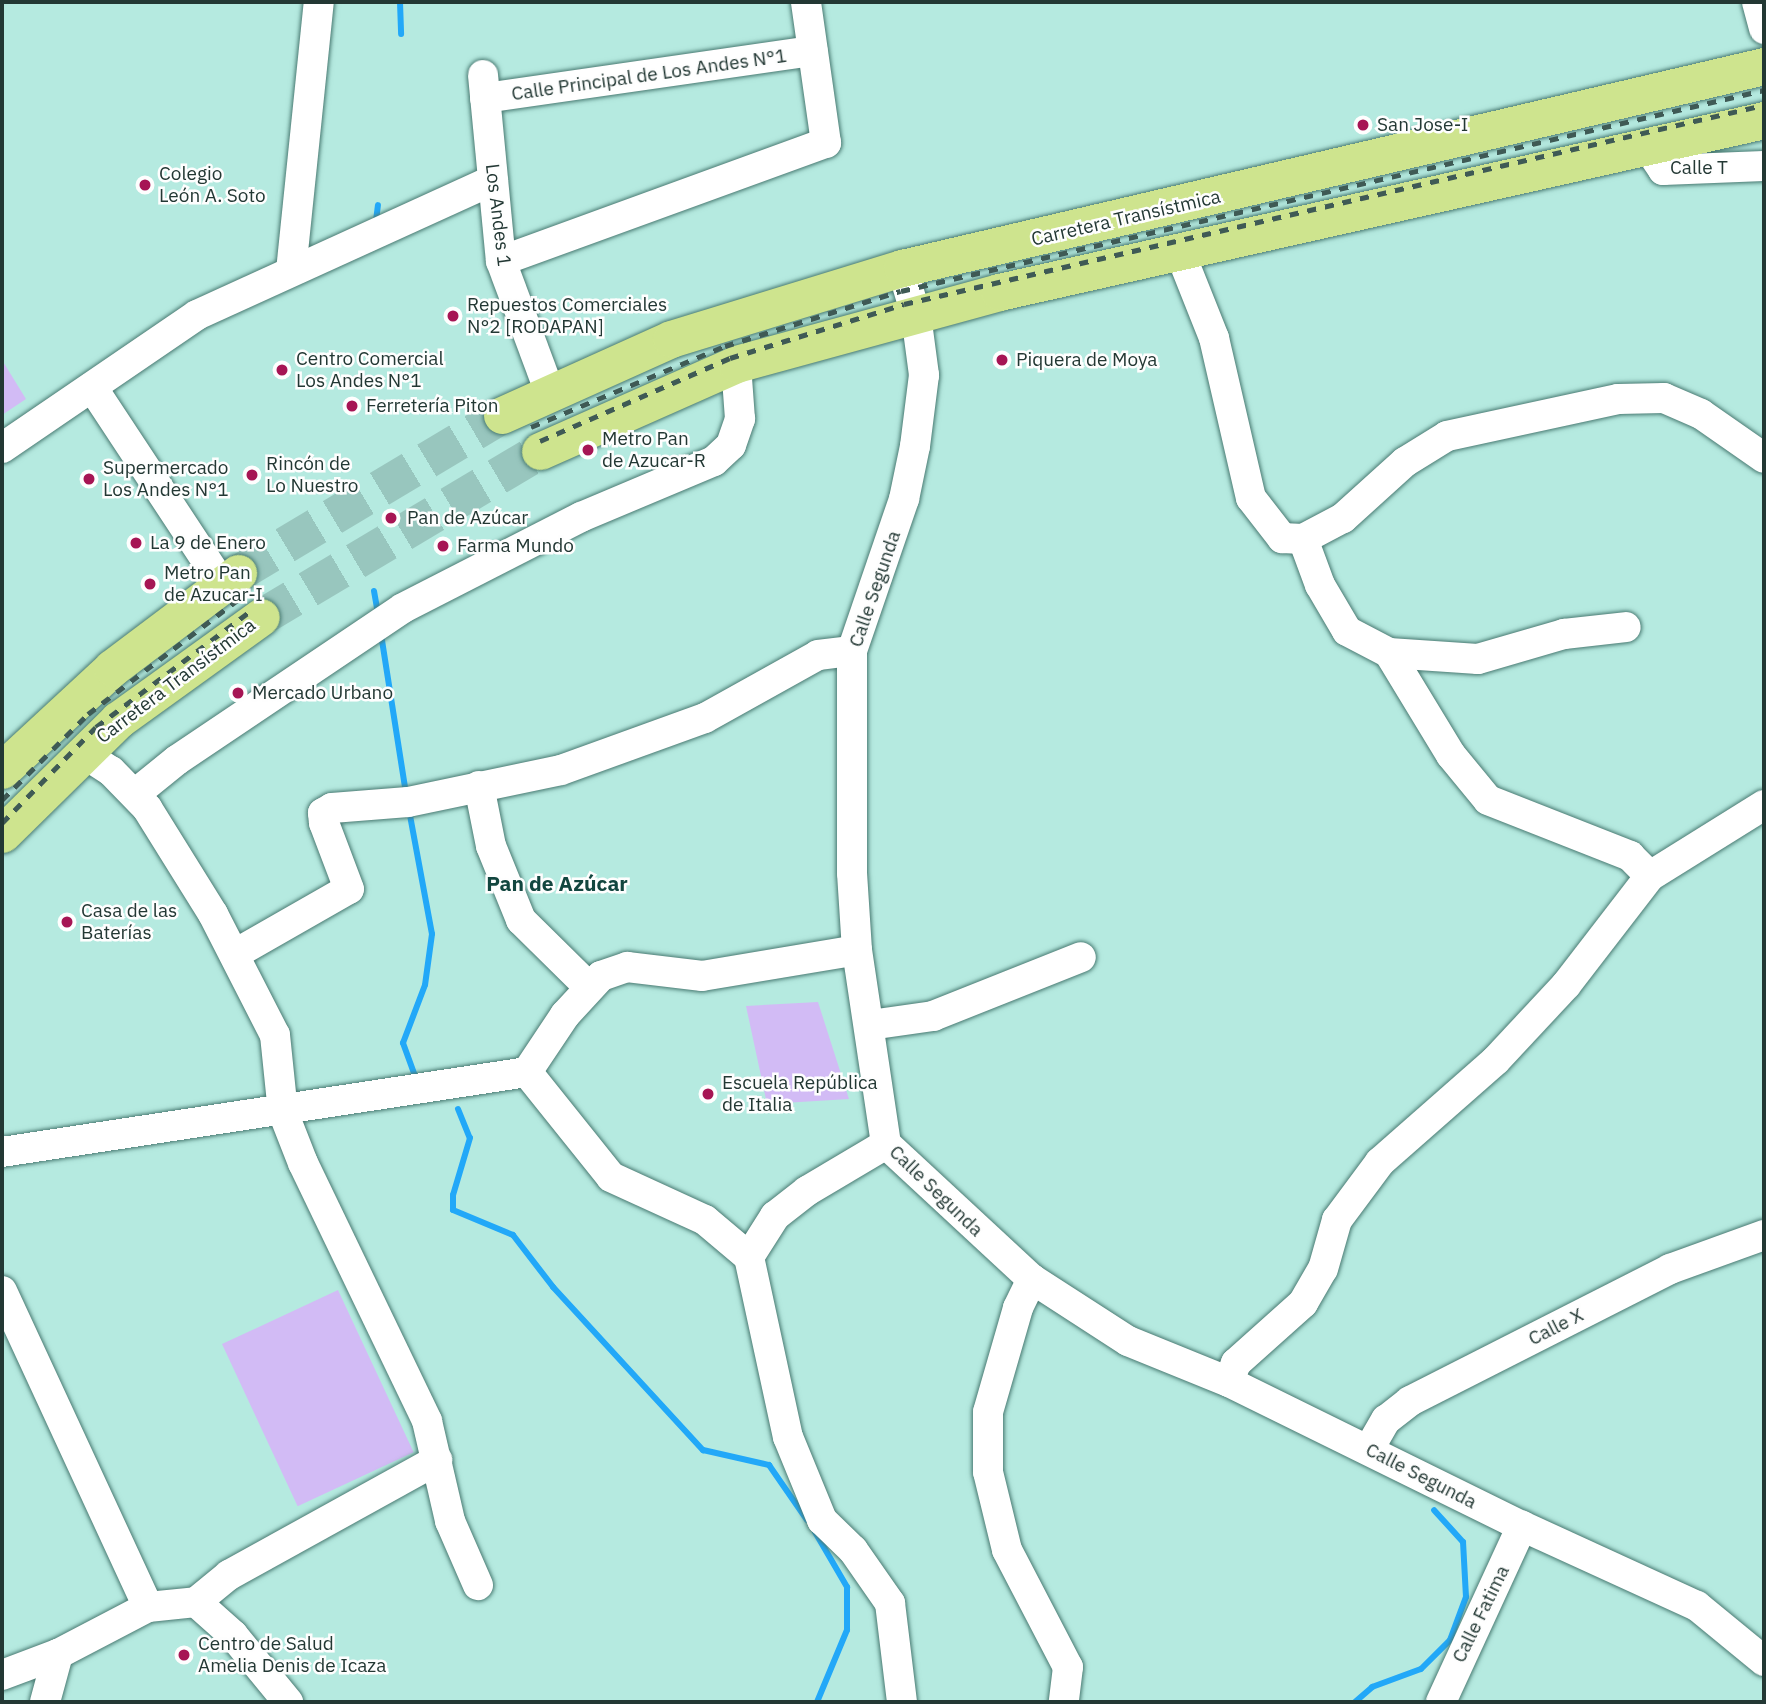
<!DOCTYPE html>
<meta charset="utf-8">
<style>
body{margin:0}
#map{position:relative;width:1766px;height:1704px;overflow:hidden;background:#b5eae0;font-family:"IBM Plex Sans",sans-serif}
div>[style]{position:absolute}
.green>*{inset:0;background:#d2bbf5;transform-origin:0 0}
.stream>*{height:6px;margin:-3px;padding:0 3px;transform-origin:3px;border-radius:3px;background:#22a8f8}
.major-tunnel>*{height:37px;margin-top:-18.5px;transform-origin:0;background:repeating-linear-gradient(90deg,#98c6be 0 37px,transparent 0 55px)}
.roads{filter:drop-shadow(0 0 2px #497a72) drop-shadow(0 0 2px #497a72)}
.minor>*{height:30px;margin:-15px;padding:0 15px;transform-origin:15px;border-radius:15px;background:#fff}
.major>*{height:37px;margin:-18.5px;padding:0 18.5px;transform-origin:18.5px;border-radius:18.5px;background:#cee48e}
.rail>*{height:5px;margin-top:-2.5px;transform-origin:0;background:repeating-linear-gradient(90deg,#3f5a55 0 9px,transparent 0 18px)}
.dots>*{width:19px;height:19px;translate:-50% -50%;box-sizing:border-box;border:4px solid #fefefe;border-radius:50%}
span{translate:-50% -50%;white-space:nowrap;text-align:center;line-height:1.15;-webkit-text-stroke:5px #fefefe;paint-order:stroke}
.street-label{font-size:19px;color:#233834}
.poi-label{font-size:19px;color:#233834}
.left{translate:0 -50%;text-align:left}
.neighbourhood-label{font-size:21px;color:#12463f;font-weight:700}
.frame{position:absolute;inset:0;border:4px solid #233834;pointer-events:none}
</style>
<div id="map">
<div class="green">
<div style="clip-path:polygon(2px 360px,26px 399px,2px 415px)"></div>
<div style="clip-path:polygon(818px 1002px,849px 1099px,767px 1104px,746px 1006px)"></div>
<div style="left:338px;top:1290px;width:179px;height:128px;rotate:65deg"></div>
</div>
<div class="stream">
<div style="left:400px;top:2px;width:32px;rotate:88deg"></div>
<div style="left:376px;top:221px;width:16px;rotate:-83deg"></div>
<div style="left:374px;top:591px;width:22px;rotate:80deg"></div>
<div style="left:381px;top:634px;width:161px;rotate:81.1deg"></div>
<div style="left:409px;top:810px;width:126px;rotate:79.5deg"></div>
<div style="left:432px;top:934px;width:51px;rotate:97.8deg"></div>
<div style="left:425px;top:985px;width:62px;rotate:110.8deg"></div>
<div style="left:403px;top:1043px;width:33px;rotate:70deg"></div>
<div style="left:458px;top:1109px;width:31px;rotate:68deg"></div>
<div style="left:470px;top:1138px;width:59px;rotate:106.6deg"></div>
<div style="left:453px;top:1195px;width:15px;rotate:90deg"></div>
<div style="left:453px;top:1210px;width:65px;rotate:22.6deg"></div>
<div style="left:513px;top:1235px;width:66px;rotate:52.4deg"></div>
<div style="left:553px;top:1287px;width:222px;rotate:47.4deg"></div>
<div style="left:703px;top:1450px;width:68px;rotate:12.8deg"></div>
<div style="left:769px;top:1465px;width:67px;rotate:55.4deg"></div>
<div style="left:815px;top:1532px;width:64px;rotate:59.8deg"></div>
<div style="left:847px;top:1587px;width:43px;rotate:90deg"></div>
<div style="left:847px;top:1630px;width:78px;rotate:112.6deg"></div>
<div style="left:1355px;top:1702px;width:23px;rotate:-41deg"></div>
<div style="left:1372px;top:1687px;width:52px;rotate:-20.2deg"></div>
<div style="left:1421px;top:1669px;width:41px;rotate:-45deg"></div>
<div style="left:1450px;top:1640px;width:46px;rotate:-69.6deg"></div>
<div style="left:1466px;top:1597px;width:55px;rotate:-93.1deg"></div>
<div style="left:1463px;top:1542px;width:43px;rotate:-132.2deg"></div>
</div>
<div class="major-tunnel">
<div style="left:238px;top:573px;width:308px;rotate:-30.9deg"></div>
<div style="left:261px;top:617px;width:325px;rotate:-30.8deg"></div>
</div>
<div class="roads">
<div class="minor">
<div style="left:1757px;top:2px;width:28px;rotate:75deg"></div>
<div style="left:483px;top:75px;width:187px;rotate:84.5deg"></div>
<div style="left:501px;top:261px;width:138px;rotate:69.6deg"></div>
<div style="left:485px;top:98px;width:331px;rotate:-8.2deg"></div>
<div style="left:1647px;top:146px;width:29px;rotate:56deg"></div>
<div style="left:1663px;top:170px;width:101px;rotate:-2.3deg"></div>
<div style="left:1179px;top:250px;width:95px;rotate:68.3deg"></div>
<div style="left:1214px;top:338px;width:164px;rotate:77deg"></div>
<div style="left:1251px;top:498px;width:51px;rotate:52.2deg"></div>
<div style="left:1282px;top:538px;width:21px;rotate:3deg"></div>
<div style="left:1303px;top:539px;width:45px;rotate:-27.7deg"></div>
<div style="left:1343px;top:518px;width:84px;rotate:-42.1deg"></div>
<div style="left:1405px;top:462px;width:49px;rotate:-31.8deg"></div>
<div style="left:1447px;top:436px;width:175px;rotate:-12.2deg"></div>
<div style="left:1618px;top:399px;width:46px;rotate:-1.2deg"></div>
<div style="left:1664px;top:398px;width:40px;rotate:23.4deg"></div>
<div style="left:1701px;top:414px;width:77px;rotate:34.9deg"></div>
<div style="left:501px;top:261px;width:346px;rotate:-20deg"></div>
<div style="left:826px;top:143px;width:142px;rotate:-98.1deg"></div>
<div style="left:902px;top:268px;width:49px;rotate:73.4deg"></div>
<div style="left:916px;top:315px;width:61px;rotate:82.4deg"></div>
<div style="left:924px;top:375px;width:72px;rotate:97.2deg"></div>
<div style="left:915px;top:446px;width:54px;rotate:101.7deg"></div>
<div style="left:904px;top:499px;width:161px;rotate:108.9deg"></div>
<div style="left:852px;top:651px;width:222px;rotate:90deg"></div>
<div style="left:852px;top:873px;width:77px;rotate:86.3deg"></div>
<div style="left:857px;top:950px;width:196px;rotate:81.5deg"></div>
<div style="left:886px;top:1144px;width:199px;rotate:42.8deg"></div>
<div style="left:1032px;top:1279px;width:114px;rotate:32.9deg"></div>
<div style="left:1128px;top:1341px;width:109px;rotate:22.1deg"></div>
<div style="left:1229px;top:1382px;width:326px;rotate:26.2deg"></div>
<div style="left:1522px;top:1526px;width:192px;rotate:24.6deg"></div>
<div style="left:1697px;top:1606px;width:87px;rotate:39.4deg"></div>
<div style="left:291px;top:271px;width:270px;rotate:-84.1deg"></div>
<div style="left:92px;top:387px;width:236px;rotate:56.6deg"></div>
<div style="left:2px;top:448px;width:236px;rotate:-34.3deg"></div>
<div style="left:197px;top:315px;width:325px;rotate:-24.5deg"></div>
<div style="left:1303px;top:539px;width:49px;rotate:69.7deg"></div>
<div style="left:1320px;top:585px;width:53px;rotate:59.6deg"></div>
<div style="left:1347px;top:631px;width:47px;rotate:27.6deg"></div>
<div style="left:1389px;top:653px;width:89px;rotate:3.9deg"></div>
<div style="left:1478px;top:659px;width:90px;rotate:-16.2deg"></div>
<div style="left:1564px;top:634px;width:62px;rotate:-6.4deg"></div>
<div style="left:1389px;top:653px;width:119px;rotate:58.7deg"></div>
<div style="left:1451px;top:755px;width:58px;rotate:50.6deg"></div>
<div style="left:1488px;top:800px;width:153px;rotate:21.5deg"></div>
<div style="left:1630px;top:856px;width:28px;rotate:45deg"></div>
<div style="left:83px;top:753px;width:33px;rotate:33deg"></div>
<div style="left:111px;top:771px;width:52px;rotate:45.8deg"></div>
<div style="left:147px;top:808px;width:125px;rotate:58.1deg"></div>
<div style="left:213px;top:914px;width:136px;rotate:62.9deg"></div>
<div style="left:275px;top:1035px;width:77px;rotate:84.1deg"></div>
<div style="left:283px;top:1112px;width:55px;rotate:68.6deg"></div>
<div style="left:303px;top:1163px;width:286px;rotate:64.3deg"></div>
<div style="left:427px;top:1421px;width:103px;rotate:77deg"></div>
<div style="left:450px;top:1521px;width:70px;rotate:66.4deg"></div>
<div style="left:479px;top:786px;width:61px;rotate:78.7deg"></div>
<div style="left:491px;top:846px;width:80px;rotate:67.9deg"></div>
<div style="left:521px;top:920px;width:94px;rotate:44.6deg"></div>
<div style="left:135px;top:794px;width:54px;rotate:-39deg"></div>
<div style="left:177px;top:760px;width:272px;rotate:-33.9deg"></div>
<div style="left:403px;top:608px;width:200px;rotate:-27.1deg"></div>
<div style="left:581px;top:517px;width:144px;rotate:-22.8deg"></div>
<div style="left:714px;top:461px;width:23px;rotate:-43deg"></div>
<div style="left:731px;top:445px;width:28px;rotate:-71deg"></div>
<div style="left:740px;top:419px;width:55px;rotate:-94.2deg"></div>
<div style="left:235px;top:954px;width:131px;rotate:-29.7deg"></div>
<div style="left:349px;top:889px;width:71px;rotate:-110.7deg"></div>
<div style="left:324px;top:823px;width:10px;rotate:-96deg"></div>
<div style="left:323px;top:813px;width:10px;rotate:-29deg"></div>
<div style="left:332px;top:808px;width:76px;rotate:-4.5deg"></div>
<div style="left:408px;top:802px;width:156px;rotate:-11.8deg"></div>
<div style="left:561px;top:770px;width:153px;rotate:-19.9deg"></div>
<div style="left:705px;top:718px;width:129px;rotate:-29.1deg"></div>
<div style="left:818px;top:655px;width:34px;rotate:-7deg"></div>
<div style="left:870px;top:1025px;width:64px;rotate:-8.1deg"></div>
<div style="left:933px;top:1016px;width:159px;rotate:-21.7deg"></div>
<div style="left:527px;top:1072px;width:134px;rotate:51.3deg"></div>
<div style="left:611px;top:1177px;width:103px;rotate:24.6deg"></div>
<div style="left:705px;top:1220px;width:57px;rotate:40.1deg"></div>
<div style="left:749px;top:1257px;width:184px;rotate:77.8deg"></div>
<div style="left:788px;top:1437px;width:90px;rotate:67.7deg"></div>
<div style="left:822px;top:1520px;width:43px;rotate:44.1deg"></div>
<div style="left:853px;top:1550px;width:65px;rotate:55.1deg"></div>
<div style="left:890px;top:1603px;width:100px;rotate:83.1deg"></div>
<div style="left:527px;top:1072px;width:69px;rotate:-56.3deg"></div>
<div style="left:565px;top:1015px;width:53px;rotate:-47.3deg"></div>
<div style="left:601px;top:976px;width:28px;rotate:-19deg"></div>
<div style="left:627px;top:967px;width:76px;rotate:6.8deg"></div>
<div style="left:702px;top:976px;width:157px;rotate:-9.5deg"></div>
<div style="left:2px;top:1152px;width:531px;rotate:-8.66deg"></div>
<div style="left:749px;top:1257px;width:49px;rotate:-57.6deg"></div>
<div style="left:775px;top:1216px;width:41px;rotate:-38deg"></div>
<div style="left:807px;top:1191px;width:92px;rotate:-30.7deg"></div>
<div style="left:1032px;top:1279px;width:32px;rotate:116deg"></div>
<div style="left:1018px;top:1308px;width:108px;rotate:106.1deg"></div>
<div style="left:988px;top:1412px;width:60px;rotate:90deg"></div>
<div style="left:988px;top:1472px;width:80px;rotate:76.3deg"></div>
<div style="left:1007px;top:1550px;width:132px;rotate:62.5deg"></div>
<div style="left:1068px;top:1667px;width:35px;rotate:97deg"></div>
<div style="left:2px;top:1291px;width:348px;rotate:65.2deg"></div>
<div style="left:1229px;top:1382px;width:20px;rotate:-70deg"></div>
<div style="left:1236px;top:1363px;width:90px;rotate:-41.8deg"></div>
<div style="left:1303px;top:1303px;width:39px;rotate:-60deg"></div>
<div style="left:1323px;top:1269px;width:51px;rotate:-74.1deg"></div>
<div style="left:1337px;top:1220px;width:72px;rotate:-53.4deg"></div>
<div style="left:1380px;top:1162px;width:154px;rotate:-41.3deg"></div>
<div style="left:1496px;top:1060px;width:103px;rotate:-47deg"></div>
<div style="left:1566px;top:985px;width:138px;rotate:-52.4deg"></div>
<div style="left:1650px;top:876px;width:134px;rotate:-31.9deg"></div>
<div style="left:1369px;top:1449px;width:34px;rotate:-60deg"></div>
<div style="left:1386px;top:1420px;width:31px;rotate:-38deg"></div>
<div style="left:1410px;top:1401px;width:292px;rotate:-26.9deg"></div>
<div style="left:1670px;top:1269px;width:100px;rotate:-19.9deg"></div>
<div style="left:196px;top:1602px;width:50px;rotate:41.7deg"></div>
<div style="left:233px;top:1635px;width:87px;rotate:50.6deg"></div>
<div style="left:2px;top:1675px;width:60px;rotate:-20.6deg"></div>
<div style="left:58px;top:1654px;width:102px;rotate:-27.6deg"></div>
<div style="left:148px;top:1607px;width:48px;rotate:-5.9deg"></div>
<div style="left:196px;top:1602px;width:43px;rotate:-39.3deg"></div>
<div style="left:229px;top:1575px;width:238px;rotate:-28.9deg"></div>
<div style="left:45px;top:1702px;width:50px;rotate:-74.8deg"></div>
<div style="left:1441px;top:1702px;width:194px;rotate:-65.3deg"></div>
</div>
<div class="major">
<div style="left:502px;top:415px;width:185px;rotate:-24.2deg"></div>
<div style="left:671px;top:339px;width:242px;rotate:-17.1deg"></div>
<div style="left:902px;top:268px;width:885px;rotate:-13.19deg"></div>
<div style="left:540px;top:451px;width:214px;rotate:-23.9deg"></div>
<div style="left:736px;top:364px;width:273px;rotate:-15.3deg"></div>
<div style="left:999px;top:292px;width:784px;rotate:-12.67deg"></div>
<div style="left:2px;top:770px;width:150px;rotate:-42.8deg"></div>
<div style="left:112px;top:668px;width:158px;rotate:-37deg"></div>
<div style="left:2px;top:834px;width:163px;rotate:-44.5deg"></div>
<div style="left:118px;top:720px;width:176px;rotate:-35.8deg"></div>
</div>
</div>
<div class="rail">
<div style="left:531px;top:427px;width:210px;rotate:-22.7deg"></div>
<div style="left:725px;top:346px;width:184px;rotate:-17.4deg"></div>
<div style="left:901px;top:291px;width:886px;rotate:-13.11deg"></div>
<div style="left:540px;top:441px;width:207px;rotate:-23.6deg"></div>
<div style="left:730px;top:358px;width:182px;rotate:-17.2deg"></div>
<div style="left:904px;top:304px;width:883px;rotate:-13.03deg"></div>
<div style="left:2px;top:800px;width:122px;rotate:-45deg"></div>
<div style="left:88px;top:714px;width:190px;rotate:-37.3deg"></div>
<div style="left:2px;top:823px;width:134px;rotate:-45.6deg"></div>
<div style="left:96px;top:727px;width:191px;rotate:-36.9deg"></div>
</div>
<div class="dots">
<div style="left:1363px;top:125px;background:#a61554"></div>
<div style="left:145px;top:185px;background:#a61554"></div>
<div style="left:453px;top:316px;background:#a61554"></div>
<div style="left:1002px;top:360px;background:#a61554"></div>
<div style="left:282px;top:370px;background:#a61554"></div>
<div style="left:352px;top:406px;background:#a61554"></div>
<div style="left:588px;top:450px;background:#a61554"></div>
<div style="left:252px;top:475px;background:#a61554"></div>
<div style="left:89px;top:479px;background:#a61554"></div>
<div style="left:391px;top:518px;background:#a61554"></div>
<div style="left:136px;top:543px;background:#a61554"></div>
<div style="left:443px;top:546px;background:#a61554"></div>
<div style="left:150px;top:584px;background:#a61554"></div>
<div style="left:238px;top:693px;background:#a61554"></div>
<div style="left:67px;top:922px;background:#a61554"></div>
<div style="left:708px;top:1094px;background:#a61554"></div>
<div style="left:184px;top:1655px;background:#a61554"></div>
</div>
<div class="street-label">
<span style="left:649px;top:75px;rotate:-8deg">Calle Principal de Los Andes N°1</span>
<span style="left:1699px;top:168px">Calle T</span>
<span style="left:498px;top:215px;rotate:83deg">Los Andes 1</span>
<span style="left:1126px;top:218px;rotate:-13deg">Carretera Transístmica</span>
<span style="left:875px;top:589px;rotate:-71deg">Calle Segunda</span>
<span style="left:176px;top:681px;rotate:-37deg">Carretera Transístmica</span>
<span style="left:936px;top:1191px;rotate:44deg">Calle Segunda</span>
<span style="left:1556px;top:1327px;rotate:-27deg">Calle X</span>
<span style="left:1421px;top:1476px;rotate:27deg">Calle Segunda</span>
<span style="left:1481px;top:1614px;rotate:-64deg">Calle Fatima</span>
</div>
<div class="poi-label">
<span class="left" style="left:1377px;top:125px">San Jose-I</span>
<span class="left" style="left:159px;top:185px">Colegio<br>León A. Soto</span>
<span class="left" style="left:467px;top:316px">Repuestos Comerciales<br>N°2 [RODAPAN]</span>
<span class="left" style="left:296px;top:370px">Centro Comercial<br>Los Andes N°1</span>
<span class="left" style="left:1016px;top:360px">Piquera de Moya</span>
<span class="left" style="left:366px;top:406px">Ferretería Piton</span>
<span class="left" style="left:602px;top:450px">Metro Pan<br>de Azucar-R</span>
<span class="left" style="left:266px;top:475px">Rincón de<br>Lo Nuestro</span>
<span class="left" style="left:103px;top:479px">Supermercado<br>Los Andes N°1</span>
<span class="left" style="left:407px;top:518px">Pan de Azúcar</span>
<span class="left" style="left:150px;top:543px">La 9 de Enero</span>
<span class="left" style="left:457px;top:546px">Farma Mundo</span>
<span class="left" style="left:164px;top:584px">Metro Pan<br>de Azucar-I</span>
<span class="left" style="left:252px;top:693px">Mercado Urbano</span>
<span class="left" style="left:81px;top:922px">Casa de las<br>Baterías</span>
<span class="left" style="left:722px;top:1094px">Escuela República<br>de Italia</span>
<span class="left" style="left:198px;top:1655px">Centro de Salud<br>Amelia Denis de Icaza</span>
</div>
<div class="neighbourhood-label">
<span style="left:557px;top:883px">Pan de Azúcar</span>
</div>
<div class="frame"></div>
</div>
